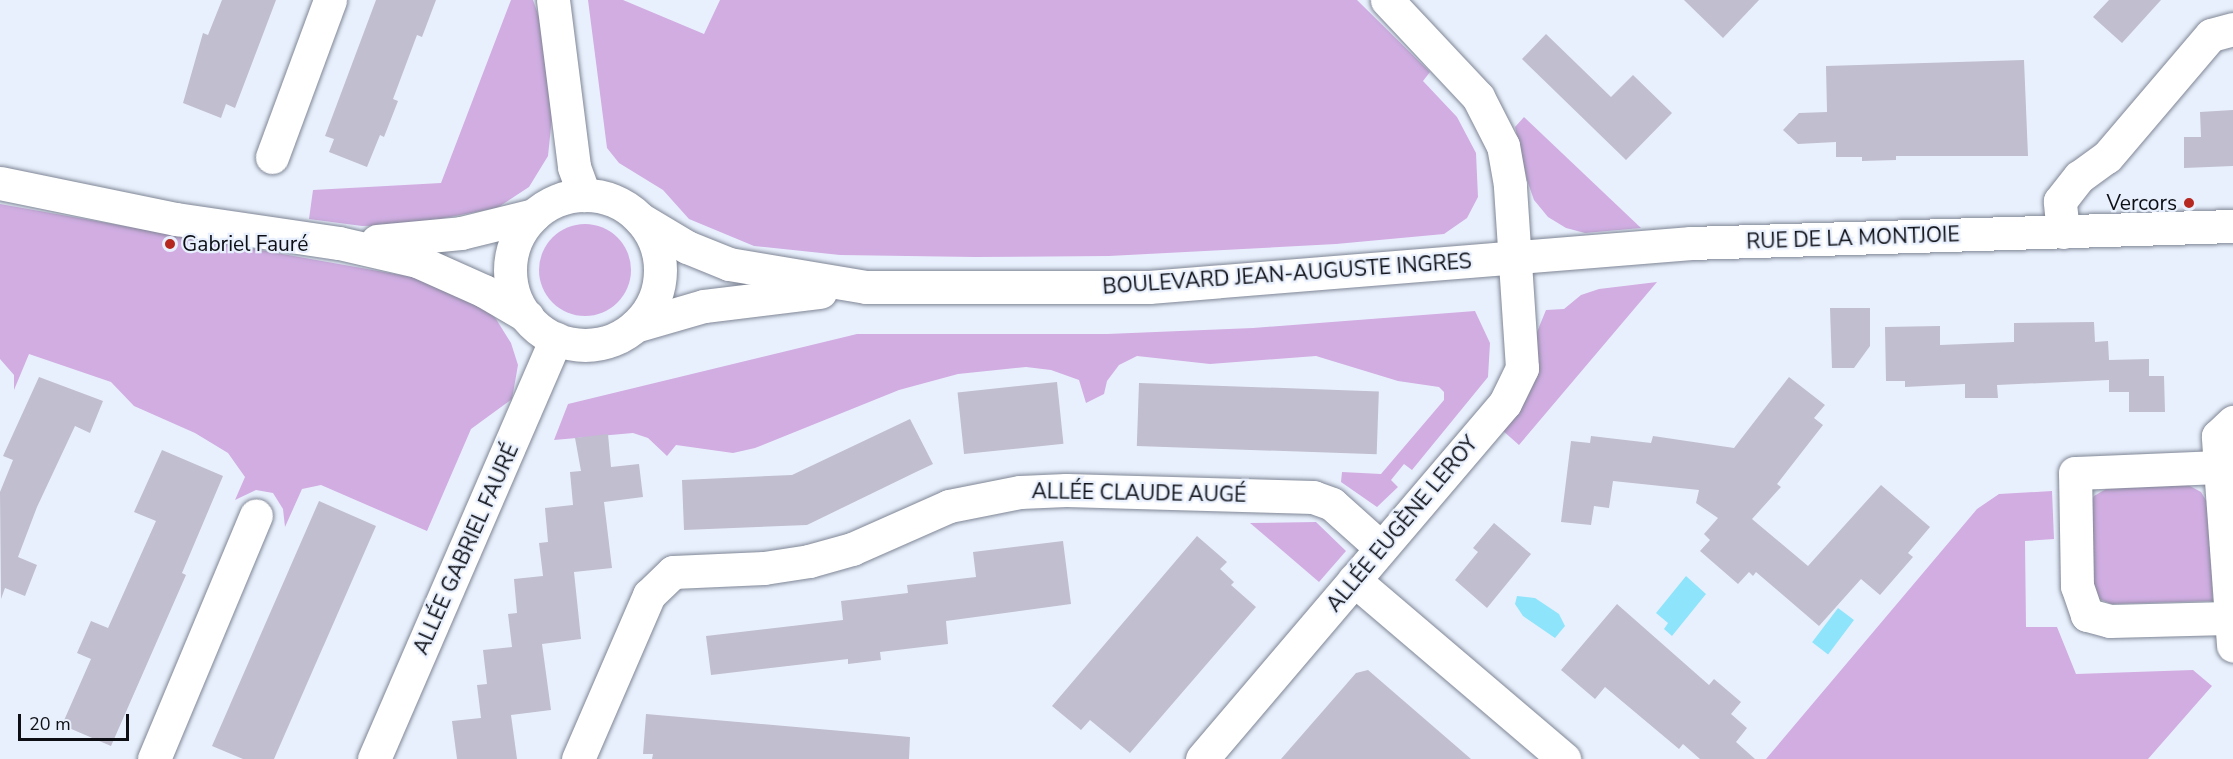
<!DOCTYPE html>
<meta charset="utf-8">
<style>
body{margin:0}
#map{position:relative;width:2233px;height:759px;overflow:hidden;background:#e9f0fd;font-family:"Nunito Sans",sans-serif}
div>[style]{position:absolute}
.green>*{inset:0;background:#d1ade2}
.round{border-radius:50%}
.water>*{inset:0;background:#8ee4fb;transform-origin:0 0}
.building>*{inset:0;background:#c0becf;transform-origin:0 0}
.roads{filter:drop-shadow(0 0 2px #7f8695) drop-shadow(0 0 2px #7f8695)}
.minor>*{height:33px;margin:-16.5px;padding:0 16.5px;transform-origin:16.5px;border-radius:16.5px;background:#fff}
.major>*{height:33px;margin:-16.5px;padding:0 16.5px;transform-origin:16.5px;border-radius:16.5px;background:#fff}
.major>.ring{margin:-16.5px;padding:0;box-sizing:content-box;background:none;border:33px solid #fff;border-radius:50%}
.dots>*{width:16px;height:16px;translate:-50% -50%;box-sizing:border-box;border:3px solid #e9f0fd;border-radius:50%}
span{translate:-50% -50%;white-space:nowrap;text-align:center;line-height:1.15;-webkit-text-stroke:4.5px #e9f0fd;paint-order:stroke}
.poi-label{font-size:21px;color:#0d0f15}
.right{translate:-100% -50%;text-align:right}
.left{translate:0 -50%;text-align:left}
.street-label{font-size:21px;color:#0d0f15}
.scale{position:absolute;left:18px;top:714px;width:111px;height:27px;box-sizing:border-box;border:3px solid #0d0f15;border-top:0;padding-left:8px;font-size:18px;line-height:21px;white-space:nowrap;color:#0d0f15;-webkit-text-stroke:4px #e9f0fd;paint-order:stroke}
</style>
<div id="map">
<div class="green">
<div style="clip-path:polygon(511px 0,533px 0,540px 20px,552px 117px,548px 156px,529px 187px,497px 208px,408px 225px,362px 226px,309px 219px,313px 190px,441px 183px)"></div>
<div style="clip-path:polygon(588px 0,623px 0,704px 34px,720px 0,1357px 0,1430px 72px,1423px 81px,1457px 117px,1476px 153px,1478px 197px,1467px 218px,1444px 234px,1336px 244px,1109px 256px,975px 257px,840px 255px,754px 246px,689px 219px,663px 190px,619px 163px,607px 148px)"></div>
<div style="clip-path:polygon(1524px 117px,1641px 228px,1585px 233px,1566px 228px,1548px 217px,1534px 200px,1527px 180px,1515px 127px)"></div>
<div style="clip-path:polygon(0 204px,418px 278px,486px 308px,496px 319px,511px 343px,518px 365px,512px 399px,471px 429px,427px 531px,321px 485px,302px 489px,285px 527px,283px 509px,273px 493px,256px 490px,235px 500px,245px 477px,228px 453px,195px 433px,134px 406px,111px 382px,29px 354px,14px 390px,14px 375px,0 359px)"></div>
<div class="round" style="left:539px;top:224px;width:92px;height:92px"></div>
<div style="clip-path:polygon(1657px 282px,1519px 445px,1502px 430px,1532px 384px,1537px 332px,1546px 310px,1564px 309px,1581px 295px,1599px 289px)"></div>
<div style="clip-path:polygon(1475px 311px,1490px 343px,1488px 377px,1412px 470px,1404px 464px,1391px 480px,1398px 487px,1377px 507px,1341px 482px,1342px 472px,1381px 474px,1444px 400px,1444px 392px,1439px 387px,1398px 381px,1316px 356px,1210px 364px,1137px 356px,1119px 365px,1107px 381px,1104px 394px,1086px 403px,1079px 380px,1051px 370px,1026px 367px,958px 374px,899px 390px,755px 448px,733px 453px,676px 445px,667px 456px,648px 438px,633px 433px,554px 440px,568px 404px,857px 334px,1107px 334px,1253px 328px)"></div>
<div style="clip-path:polygon(2188px 485px,2201px 492px,2210px 507px,2213px 601px,2111px 604px,2097px 598px,2092px 593px,2090px 503px,2094px 496px,2106px 489px)"></div>
<div style="clip-path:polygon(2052px 491px,2054px 539px,2025px 541px,2026px 627px,2057px 627px,2076px 674px,2193px 670px,2212px 686px,2148px 759px,1766px 759px,1977px 509px,1999px 494px)"></div>
<div style="clip-path:polygon(1316px 522px,1346px 551px,1319px 582px,1250px 523px)"></div>
</div>
<div class="water">
<div style="clip-path:polygon(1686px 576px,1706px 594px,1672px 636px,1664px 629px,1668px 623px,1656px 613px)"></div>
<div style="clip-path:polygon(1517px 596px,1535px 598px,1559px 614px,1565px 626px,1555px 638px,1523px 616px,1515px 604px)"></div>
<div style="left:1838px;top:608px;width:20px;height:43px;rotate:37deg"></div>
</div>
<div class="building">
<div style="clip-path:polygon(222px 0,276px 0,235px 108px,226px 104px,221px 118px,183px 103px,203px 33px,208px 35px)"></div>
<div style="clip-path:polygon(376px 0,436px 0,422px 37px,417px 35px,393px 99px,398px 101px,384px 137px,380px 135px,367px 167px,329px 152px,334px 139px,325px 136px)"></div>
<div style="clip-path:polygon(1684px 0,1759px 0,1723px 38px)"></div>
<div style="clip-path:polygon(2109px 0,2161px 0,2122px 43px,2093px 17px)"></div>
<div style="clip-path:polygon(1546px 34px,1611px 97px,1633px 75px,1672px 113px,1626px 160px,1522px 59px)"></div>
<div style="clip-path:polygon(2024px 60px,2028px 156px,1896px 156px,1896px 160px,1862px 161px,1862px 157px,1836px 157px,1836px 142px,1798px 144px,1783px 130px,1799px 113px,1827px 112px,1826px 66px)"></div>
<div style="clip-path:polygon(2233px 110px,2233px 166px,2184px 168px,2184px 137px,2201px 137px,2200px 112px)"></div>
<div style="clip-path:polygon(1830px 308px,1870px 308px,1870px 346px,1854px 368px,1832px 368px)"></div>
<div style="clip-path:polygon(2094px 322px,2095px 342px,2108px 341px,2109px 360px,2149px 359px,2149px 376px,2164px 376px,2165px 412px,2129px 412px,2129px 392px,2109px 392px,2109px 380px,1997px 385px,1998px 398px,1965px 398px,1965px 384px,1905px 387px,1905px 381px,1886px 381px,1885px 327px,1940px 326px,1940px 345px,2014px 342px,2014px 323px)"></div>
<div style="clip-path:polygon(39px 377px,103px 401px,90px 433px,75px 426px,37px 507px,18px 557px,37px 565px,25px 596px,5px 588px,1px 599px,0 492px,13px 460px,3px 456px)"></div>
<div style="clip-path:polygon(1789px 377px,1825px 405px,1814px 418px,1823px 425px,1777px 484px,1781px 487px,1752px 519px,1808px 566px,1881px 485px,1930px 527px,1908px 553px,1913px 557px,1880px 595px,1861px 579px,1819px 626px,1756px 572px,1753px 576px,1749px 572px,1738px 584px,1700px 551px,1710px 540px,1704px 534px,1718px 518px,1696px 503px,1699px 490px,1613px 481px,1609px 508px,1594px 506px,1591px 525px,1561px 522px,1571px 441px,1590px 443px,1591px 436px,1651px 443px,1653px 436px,1734px 448px)"></div>
<div style="left:1057px;top:382px;width:62px;height:100px;rotate:84deg"></div>
<div style="left:1139px;top:383px;width:240px;height:63px;rotate:2deg"></div>
<div style="clip-path:polygon(910px 419px,933px 464px,916px 472px,807px 525px,684px 530px,682px 480px,792px 475px)"></div>
<div style="clip-path:polygon(608px 434px,611px 467px,639px 464px,643px 497px,604px 502px,612px 568px,574px 572px,581px 639px,542px 644px,551px 710px,511px 715px,517px 759px,457px 759px,452px 721px,481px 718px,477px 685px,487px 684px,483px 650px,512px 647px,508px 614px,517px 613px,514px 579px,543px 576px,539px 543px,548px 542px,545px 508px,573px 505px,570px 472px,581px 471px,575px 438px)"></div>
<div style="clip-path:polygon(162px 450px,223px 476px,182px 573px,186px 575px,111px 746px,62px 725px,91px 659px,77px 653px,91px 621px,108px 628px,156px 521px,134px 512px)"></div>
<div style="clip-path:polygon(319px 501px,376px 526px,274px 759px,243px 759px,212px 746px)"></div>
<div style="clip-path:polygon(1494px 523px,1531px 554px,1487px 608px,1455px 580px,1478px 552px,1473px 548px)"></div>
<div style="clip-path:polygon(1197px 536px,1227px 562px,1220px 569px,1234px 582px,1231px 585px,1256px 607px,1130px 753px,1090px 720px,1081px 730px,1052px 706px)"></div>
<div style="clip-path:polygon(1063px 541px,1071px 604px,946px 621px,948px 644px,880px 652px,881px 660px,848px 664px,848px 659px,711px 675px,706px 636px,843px 620px,841px 601px,908px 593px,907px 585px,976px 577px,973px 552px)"></div>
<div style="clip-path:polygon(1617px 604px,1709px 685px,1714px 679px,1741px 702px,1731px 714px,1747px 728px,1736px 742px,1755px 759px,1700px 759px,1683px 744px,1679px 749px,1605px 687px,1595px 699px,1561px 670px)"></div>
<div style="clip-path:polygon(1368px 670px,1471px 759px,1281px 759px,1356px 673px)"></div>
<div style="clip-path:polygon(646px 714px,910px 737px,909px 759px,652px 759px,653px 754px,643px 754px)"></div>
</div>
<div class="roads">
<div class="minor">
<div style="left:553px;top:0;width:168px;rotate:82.8deg"></div>
<div style="left:574px;top:167px;width:30px;rotate:70deg"></div>
<div style="left:272px;top:157px;width:167px;rotate:-69.7deg"></div>
<div style="left:2063px;top:232px;width:31px;rotate:-96deg"></div>
<div style="left:2060px;top:201px;width:31px;rotate:-52deg"></div>
<div style="left:2079px;top:177px;width:34px;rotate:-36deg"></div>
<div style="left:2107px;top:157px;width:160px;rotate:-49.6deg"></div>
<div style="left:2211px;top:35px;width:23px;rotate:-15deg"></div>
<div style="left:2220px;top:467px;width:31px;rotate:-94deg"></div>
<div style="left:2218px;top:436px;width:21px;rotate:-43deg"></div>
<div style="left:1354px;top:580px;width:276px;rotate:40.4deg"></div>
<div style="left:2228px;top:618px;width:118px;rotate:178.5deg"></div>
<div style="left:2110px;top:621px;width:24px;rotate:-165deg"></div>
<div style="left:2087px;top:615px;width:31px;rotate:-109deg"></div>
<div style="left:2077px;top:586px;width:113px;rotate:-91deg"></div>
<div style="left:2075px;top:473px;width:145px;rotate:-2.4deg"></div>
<div style="left:2220px;top:467px;width:179px;rotate:85.8deg"></div>
<div style="left:154px;top:759px;width:264px;rotate:-67.3deg"></div>
<div style="left:374px;top:759px;width:458px;rotate:-66.6deg"></div>
<div style="left:578px;top:759px;width:179px;rotate:-66.6deg"></div>
<div style="left:649px;top:595px;width:33px;rotate:-44deg"></div>
<div style="left:673px;top:572px;width:91px;rotate:-2.5deg"></div>
<div style="left:764px;top:568px;width:46px;rotate:-8.8deg"></div>
<div style="left:809px;top:561px;width:45px;rotate:-15.6deg"></div>
<div style="left:852px;top:549px;width:106px;rotate:-23.9deg"></div>
<div style="left:949px;top:506px;width:72px;rotate:-11.2deg"></div>
<div style="left:1020px;top:492px;width:46px;rotate:-2.5deg"></div>
<div style="left:1066px;top:490px;width:247px;rotate:1.6deg"></div>
<div style="left:1313px;top:497px;width:20px;rotate:20deg"></div>
<div style="left:1332px;top:504px;width:66px;rotate:41.9deg"></div>
<div style="left:1202px;top:759px;width:467px;rotate:-49.6deg"></div>
<div style="left:1505px;top:403px;width:39px;rotate:-64deg"></div>
<div style="left:1522px;top:368px;width:183px;rotate:-93.8deg"></div>
<div style="left:1510px;top:185px;width:40px;rotate:-100deg"></div>
<div style="left:1503px;top:146px;width:55px;rotate:-117deg"></div>
<div style="left:1478px;top:97px;width:133px;rotate:-133.2deg"></div>
</div>
<div class="major">
<div style="left:0;top:183px;width:180px;rotate:11.6deg"></div>
<div style="left:176px;top:219px;width:165px;rotate:8.4deg"></div>
<div style="left:339px;top:243px;width:80px;rotate:13deg"></div>
<div style="left:417px;top:261px;width:73px;rotate:24.1deg"></div>
<div style="left:484px;top:291px;width:50px;rotate:30.2deg"></div>
<div class="ring" style="left:510px;top:195px;width:117px;height:117px"></div>
<div style="left:640px;top:219px;width:55px;rotate:30.8deg"></div>
<div style="left:687px;top:247px;width:45px;rotate:22deg"></div>
<div style="left:729px;top:264px;width:139px;rotate:9.5deg"></div>
<div style="left:866px;top:287px;width:283px"></div>
<div style="left:1149px;top:287px;width:544px;rotate:-4.64deg"></div>
<div style="left:1691px;top:243px;width:542px;rotate:-1.8deg"></div>
<div style="left:377px;top:241px;width:84px;rotate:-5.4deg"></div>
<div style="left:461px;top:233px;width:75px;rotate:-13.9deg"></div>
<div style="left:635px;top:326px;width:72px;rotate:-16.2deg"></div>
<div style="left:704px;top:306px;width:117px;rotate:-6.9deg"></div>
</div>
</div>
<div class="dots">
<div style="left:2189px;top:203px;background:#b62720"></div>
<div style="left:170px;top:244px;background:#b62720"></div>
</div>
<div class="poi-label">
<span class="right" style="left:2177px;top:203px">Vercors</span>
<span class="left" style="left:182px;top:244px">Gabriel Fauré</span>
</div>
<div class="street-label">
<span style="left:1853px;top:238px;rotate:-2deg">RUE DE LA MONTJOIE</span>
<span style="left:1287px;top:274px;rotate:-4deg">BOULEVARD JEAN-AUGUSTE INGRES</span>
<span style="left:1139px;top:493px;rotate:1deg">ALLÉE CLAUDE AUGÉ</span>
<span style="left:1402px;top:524px;rotate:-50deg">ALLÉE EUGÈNE LEROY</span>
<span style="left:466px;top:549px;rotate:-66deg">ALLÉE GABRIEL FAURÉ</span>
</div>
<div class="scale">20 m</div>
</div>
